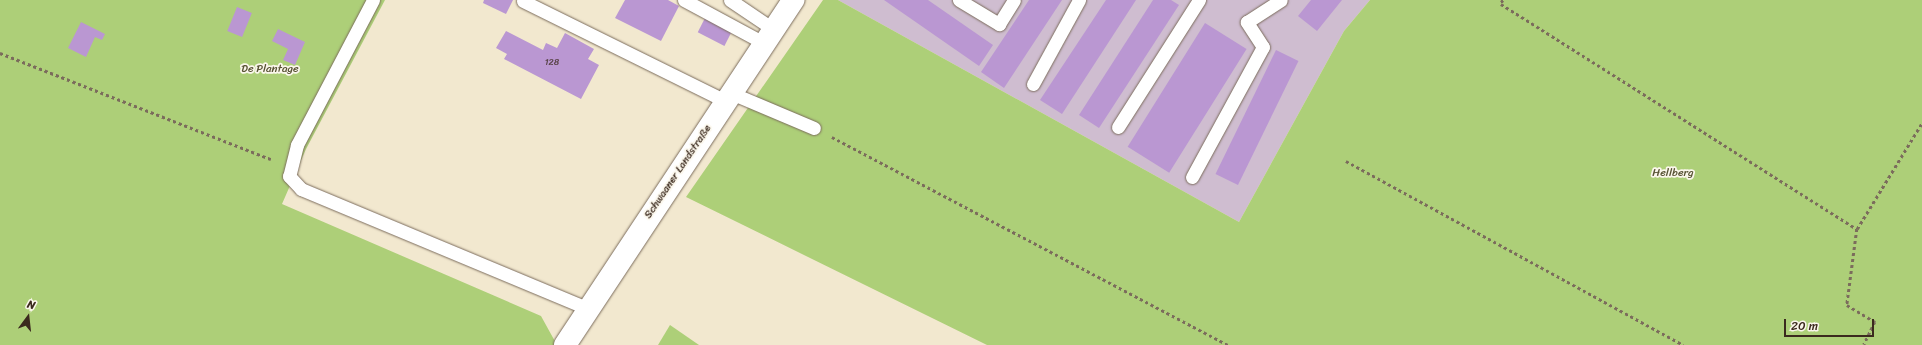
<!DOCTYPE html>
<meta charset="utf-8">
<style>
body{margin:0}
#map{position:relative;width:1922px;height:345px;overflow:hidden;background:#f2e8cf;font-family:Sriracha,sans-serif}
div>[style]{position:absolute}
.industrial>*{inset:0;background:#cfbdd0}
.green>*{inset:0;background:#adcf78}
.building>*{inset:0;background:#ba97d2;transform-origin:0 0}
.path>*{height:2.5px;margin-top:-1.25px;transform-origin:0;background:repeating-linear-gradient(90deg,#7b6c5c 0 3px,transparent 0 6px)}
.roads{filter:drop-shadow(0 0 1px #7b6c5c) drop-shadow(0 0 1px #7b6c5c)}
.lane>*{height:13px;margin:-6.5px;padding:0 6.5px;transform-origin:6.5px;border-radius:6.5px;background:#fff}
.street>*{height:22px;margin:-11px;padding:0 11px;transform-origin:11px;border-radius:11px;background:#fff}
span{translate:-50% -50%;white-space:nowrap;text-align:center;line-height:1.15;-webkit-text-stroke:3.5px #fbf7ec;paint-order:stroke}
.number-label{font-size:9px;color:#5b454b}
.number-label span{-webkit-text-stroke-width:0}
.park-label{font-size:11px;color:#585334}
.street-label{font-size:11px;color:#3b2a1e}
.north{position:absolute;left:8px;top:297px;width:40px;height:40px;-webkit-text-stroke:3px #fbf7ec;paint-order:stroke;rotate:15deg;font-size:11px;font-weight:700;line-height:16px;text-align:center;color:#3b2a1e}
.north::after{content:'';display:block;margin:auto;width:14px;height:18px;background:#3b2a1e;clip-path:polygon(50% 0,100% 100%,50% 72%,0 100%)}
.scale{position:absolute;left:1784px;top:319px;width:90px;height:18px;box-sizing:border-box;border:2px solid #3b2a1e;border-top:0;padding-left:5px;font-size:12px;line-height:14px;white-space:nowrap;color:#3b2a1e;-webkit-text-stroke:3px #fbf7ec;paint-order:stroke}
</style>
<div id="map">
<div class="industrial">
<div style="clip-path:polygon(838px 0,1370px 0,1344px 31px,1239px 222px)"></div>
</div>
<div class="green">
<div style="clip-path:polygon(0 0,385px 0,306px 149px,282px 204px,541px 316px,557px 345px,0 345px)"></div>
<div style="clip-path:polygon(823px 0,838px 0,1239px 222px,1344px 31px,1370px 0,1922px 0,1922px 345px,987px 345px,686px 197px)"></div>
<div style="clip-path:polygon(670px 325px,699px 345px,658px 345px)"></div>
</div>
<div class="building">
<div style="clip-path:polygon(484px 0,513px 0,506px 14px,483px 3px)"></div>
<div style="clip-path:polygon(625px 0,668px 0,679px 6px,661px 41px,615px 18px)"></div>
<div style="clip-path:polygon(884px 0,928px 0,993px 45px,979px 66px)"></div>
<div style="clip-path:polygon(1029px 0,1062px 0,1004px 88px,981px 72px)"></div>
<div style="clip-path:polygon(1106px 0,1136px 0,1062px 114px,1040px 100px)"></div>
<div style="clip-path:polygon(1153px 0,1171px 0,1179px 5px,1099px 128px,1079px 115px)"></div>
<div style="clip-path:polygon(1311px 0,1342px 0,1317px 31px,1298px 16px)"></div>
<div style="left:237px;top:7px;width:16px;height:26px;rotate:22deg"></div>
<div style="left:705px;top:18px;width:30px;height:16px;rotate:27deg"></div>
<div style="clip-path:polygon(81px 22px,105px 34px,102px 40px,95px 37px,86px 57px,68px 48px)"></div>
<div style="left:1205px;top:23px;width:49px;height:146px;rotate:32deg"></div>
<div style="clip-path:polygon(278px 29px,305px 42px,295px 65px,283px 60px,288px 49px,272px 41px)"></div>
<div style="clip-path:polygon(506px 31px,543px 50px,546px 43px,557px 48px,565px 33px,594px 49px,588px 59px,599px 65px,581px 99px,504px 59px,507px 54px,496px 48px)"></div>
<div style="left:1276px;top:50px;width:25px;height:138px;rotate:26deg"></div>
</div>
<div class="path">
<div style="left:1503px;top:0;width:4px;rotate:117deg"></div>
<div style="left:1501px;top:4px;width:421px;rotate:32.3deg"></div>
<div style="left:1857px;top:229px;width:124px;rotate:-58.5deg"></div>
<div style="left:0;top:53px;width:291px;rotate:21.4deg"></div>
<div style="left:832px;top:137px;width:448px;rotate:27.7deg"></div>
<div style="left:1346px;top:161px;width:384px;rotate:28.6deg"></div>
<div style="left:1857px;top:229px;width:77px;rotate:97.5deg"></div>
<div style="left:1847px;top:305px;width:33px;rotate:31deg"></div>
<div style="left:1875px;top:322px;width:25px;rotate:116deg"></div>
</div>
<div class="roads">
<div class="lane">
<div style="left:373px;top:0;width:164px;rotate:117.7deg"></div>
<div style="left:297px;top:145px;width:32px;rotate:104deg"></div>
<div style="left:289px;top:176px;width:18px;rotate:47deg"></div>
<div style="left:301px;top:189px;width:310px;rotate:22.6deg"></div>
<div style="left:684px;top:0;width:91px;rotate:28.3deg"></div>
<div style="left:730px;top:0;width:52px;rotate:34deg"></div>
<div style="left:959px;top:0;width:47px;rotate:31deg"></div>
<div style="left:999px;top:24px;width:28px;rotate:-58deg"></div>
<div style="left:523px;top:1px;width:225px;rotate:26.3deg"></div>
<div style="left:1033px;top:84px;width:96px;rotate:-61.3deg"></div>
<div style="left:731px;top:93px;width:90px;rotate:22.9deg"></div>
<div style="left:1118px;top:127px;width:151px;rotate:-57.5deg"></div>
<div style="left:1192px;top:177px;width:148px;rotate:-61.4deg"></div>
<div style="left:1263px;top:47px;width:30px;rotate:-123deg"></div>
<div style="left:1247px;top:22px;width:40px;rotate:-32.9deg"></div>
</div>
<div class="street">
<div style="left:565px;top:345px;width:414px;rotate:-56.5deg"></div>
</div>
</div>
<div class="number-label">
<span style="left:552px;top:62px">128</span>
</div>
<div class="park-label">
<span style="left:270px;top:69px">De Plantage</span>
<span style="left:1673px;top:173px">Hellberg</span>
</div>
<div class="street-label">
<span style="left:678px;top:172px;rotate:-56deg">Schwaaner Landstraße</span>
</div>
<div class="north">N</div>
<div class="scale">20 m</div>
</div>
